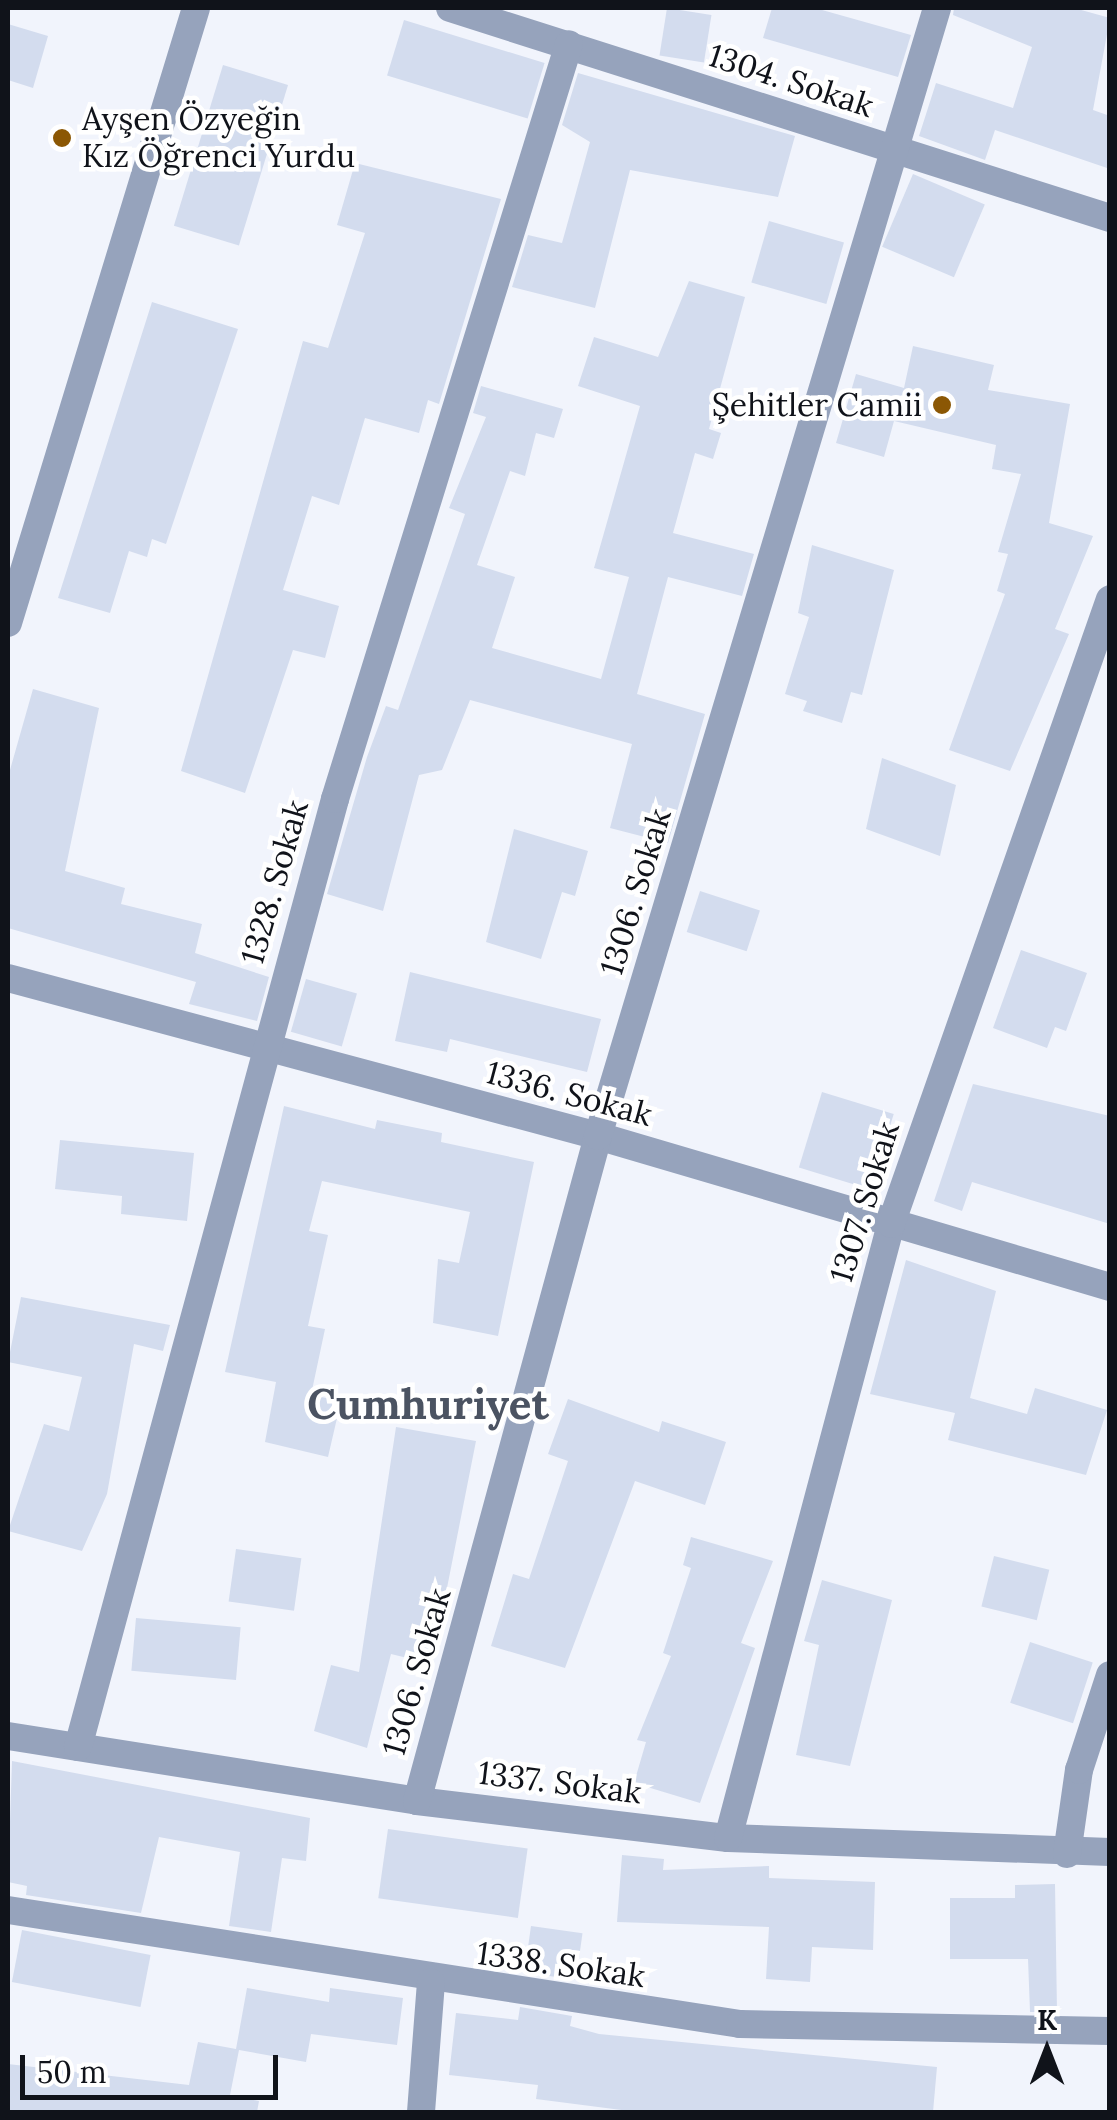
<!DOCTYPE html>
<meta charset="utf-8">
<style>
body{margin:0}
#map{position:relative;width:1117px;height:2120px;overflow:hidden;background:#f1f4fc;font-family:Lora,serif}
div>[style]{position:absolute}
.building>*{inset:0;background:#d3dcee;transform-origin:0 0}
.minor>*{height:28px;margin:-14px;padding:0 14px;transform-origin:14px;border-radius:14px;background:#96a3bc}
.tertiary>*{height:28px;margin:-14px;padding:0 14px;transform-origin:14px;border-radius:14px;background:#96a3bc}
.dots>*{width:28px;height:28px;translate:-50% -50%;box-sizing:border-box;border:5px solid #fff;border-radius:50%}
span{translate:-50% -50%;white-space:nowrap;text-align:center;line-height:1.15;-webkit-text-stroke:9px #fff;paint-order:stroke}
.street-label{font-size:32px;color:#10131a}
.poi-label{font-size:32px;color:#10131a}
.left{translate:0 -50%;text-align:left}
.right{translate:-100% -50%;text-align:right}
.district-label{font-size:42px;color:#4b5362;font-weight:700}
.frame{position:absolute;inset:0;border:10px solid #10131a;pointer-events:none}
.north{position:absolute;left:997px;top:2000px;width:100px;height:100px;-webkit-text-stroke:8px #fff;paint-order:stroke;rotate:0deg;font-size:28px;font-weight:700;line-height:40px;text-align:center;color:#10131a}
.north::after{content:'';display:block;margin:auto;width:35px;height:45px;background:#10131a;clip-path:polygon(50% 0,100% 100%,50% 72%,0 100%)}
.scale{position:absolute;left:20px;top:2055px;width:258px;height:45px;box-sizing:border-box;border:5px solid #10131a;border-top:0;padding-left:12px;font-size:30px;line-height:35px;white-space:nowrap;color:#10131a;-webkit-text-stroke:8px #fff;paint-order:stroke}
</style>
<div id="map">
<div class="building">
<div style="left:667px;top:8px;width:45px;height:48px;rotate:9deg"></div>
<div style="clip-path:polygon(772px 8px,815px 8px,911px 35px,898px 77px,763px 38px)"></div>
<div style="clip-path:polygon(954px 8px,1074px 8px,1110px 18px,1093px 110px,1110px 116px,1110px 169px,995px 130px,985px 160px,919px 136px,936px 83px,1013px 108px,1032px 47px,953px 15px)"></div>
<div style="left:404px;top:20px;width:147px;height:58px;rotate:17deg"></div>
<div style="clip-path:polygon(8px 24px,48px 36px,33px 88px,8px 80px)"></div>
<div style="left:223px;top:65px;width:68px;height:168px;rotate:17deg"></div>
<div style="clip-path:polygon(578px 73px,795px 136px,778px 197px,630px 170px,595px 308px,512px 287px,528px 235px,562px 243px,590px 142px,562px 125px)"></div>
<div style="clip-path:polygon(355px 163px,501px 199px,439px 404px,428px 400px,419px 433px,365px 418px,339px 505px,312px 496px,283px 590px,339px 606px,325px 658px,293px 650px,245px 793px,181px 771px,303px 341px,328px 348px,365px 233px,337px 225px)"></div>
<div style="left:913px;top:174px;width:78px;height:79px;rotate:23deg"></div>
<div style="left:769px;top:221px;width:78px;height:64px;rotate:16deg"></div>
<div style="clip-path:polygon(689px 281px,745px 297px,709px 429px,721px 433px,713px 459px,695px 453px,673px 533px,754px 554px,742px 596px,668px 577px,637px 694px,705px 714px,668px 843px,610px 828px,632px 744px,470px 700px,442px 770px,419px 775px,383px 911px,327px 894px,367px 757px,386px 706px,398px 710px,465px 514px,449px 508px,486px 417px,473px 413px,481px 386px,563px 409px,554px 438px,536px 433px,525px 476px,510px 471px,477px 565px,515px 577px,492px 648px,601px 679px,629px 577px,594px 568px,640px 406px,578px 386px,594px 337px,658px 357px)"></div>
<div style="clip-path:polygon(152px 302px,238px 329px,166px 544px,152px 539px,147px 557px,129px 551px,110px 613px,58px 598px)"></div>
<div style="clip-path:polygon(913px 346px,994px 365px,988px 390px,1070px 404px,1049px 523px,1093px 536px,1055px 629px,1069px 634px,1010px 771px,949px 750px,1005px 594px,997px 591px,1008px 554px,998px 552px,1021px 474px,992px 469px,996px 445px,894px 421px,884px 457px,836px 443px,856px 374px,904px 388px)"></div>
<div style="clip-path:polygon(812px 545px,894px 570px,862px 695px,851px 692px,842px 723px,803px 711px,807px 701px,785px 694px,809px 617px,798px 613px)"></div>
<div style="clip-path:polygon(33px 689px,99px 708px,65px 871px,125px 888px,121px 904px,202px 924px,195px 953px,269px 977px,257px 1021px,189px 1004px,196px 982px,8px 928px,8px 777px)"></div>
<div style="clip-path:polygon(882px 758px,956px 785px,940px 856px,866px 829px)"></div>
<div style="clip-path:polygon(514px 829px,588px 851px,575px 896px,562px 892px,541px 959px,486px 942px)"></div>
<div style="left:700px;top:891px;width:63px;height:43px;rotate:18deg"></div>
<div style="clip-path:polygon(1021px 950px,1087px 973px,1066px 1031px,1055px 1027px,1047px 1048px,993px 1028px)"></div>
<div style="clip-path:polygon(410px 972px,601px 1019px,587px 1072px,450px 1039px,447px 1052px,395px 1041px)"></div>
<div style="left:306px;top:979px;width:53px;height:55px;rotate:16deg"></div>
<div style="clip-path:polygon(973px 1084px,1110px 1116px,1110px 1224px,972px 1182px,962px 1211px,934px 1201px)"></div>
<div style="left:822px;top:1092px;width:75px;height:79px;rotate:17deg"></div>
<div style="clip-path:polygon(284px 1106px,375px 1129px,377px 1120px,442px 1133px,441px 1142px,534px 1162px,498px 1336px,433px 1323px,438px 1259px,459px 1263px,470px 1212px,322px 1181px,309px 1231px,328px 1235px,308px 1326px,325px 1329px,311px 1395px,341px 1401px,328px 1457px,265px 1442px,276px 1382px,225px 1372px)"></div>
<div style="clip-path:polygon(60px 1140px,194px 1153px,187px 1221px,121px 1214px,122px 1196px,55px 1189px)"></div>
<div style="clip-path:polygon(906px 1260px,996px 1291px,970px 1398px,1027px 1414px,1035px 1388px,1107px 1410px,1086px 1475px,948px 1440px,955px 1413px,870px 1394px)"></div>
<div style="clip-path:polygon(21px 1297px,170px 1325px,163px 1351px,134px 1344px,107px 1494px,82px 1551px,8px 1531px,44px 1424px,69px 1431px,82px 1377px,8px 1362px)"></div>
<div style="clip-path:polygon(568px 1399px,659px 1432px,662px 1421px,726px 1442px,705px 1505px,635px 1481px,565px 1668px,491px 1646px,513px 1574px,529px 1579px,568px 1461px,548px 1454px)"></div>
<div style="clip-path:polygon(396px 1427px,476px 1441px,432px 1664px,391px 1654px,367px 1748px,314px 1731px,331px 1665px,359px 1672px)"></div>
<div style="clip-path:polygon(691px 1537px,773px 1561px,741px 1643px,755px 1648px,700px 1803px,634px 1783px,646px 1742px,637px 1740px,671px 1656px,663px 1653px,691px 1568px,683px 1565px)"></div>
<div style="left:236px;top:1549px;width:66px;height:53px;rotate:8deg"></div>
<div style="left:994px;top:1556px;width:57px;height:52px;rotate:14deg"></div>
<div style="clip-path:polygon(822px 1580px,892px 1600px,850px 1766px,796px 1755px,819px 1645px,804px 1641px)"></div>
<div style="left:136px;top:1618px;width:105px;height:53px;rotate:5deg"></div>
<div style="left:1030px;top:1642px;width:66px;height:64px;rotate:18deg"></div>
<div style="clip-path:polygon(12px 1761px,310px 1818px,306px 1861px,282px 1858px,271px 1932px,229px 1926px,240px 1852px,159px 1837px,141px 1913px,26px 1895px,27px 1886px,8px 1882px)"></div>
<div style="left:388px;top:1829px;width:141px;height:70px;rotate:8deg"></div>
<div style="clip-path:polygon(622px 1855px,664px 1859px,663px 1870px,769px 1866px,769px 1878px,875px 1882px,873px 1950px,812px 1947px,810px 1982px,766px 1979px,769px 1927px,617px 1922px)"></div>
<div style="clip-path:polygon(1055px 1884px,1057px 2012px,1030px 2012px,1028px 1959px,950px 1959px,950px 1898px,1015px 1898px,1015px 1885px)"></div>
<div style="left:531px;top:1926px;width:52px;height:47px;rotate:8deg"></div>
<div style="left:22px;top:1930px;width:131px;height:53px;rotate:11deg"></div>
<div style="clip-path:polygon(247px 1988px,329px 2002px,330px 1988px,403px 1998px,397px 2045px,311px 2034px,306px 2062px,239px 2050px,230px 2095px,259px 2101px,257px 2112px,8px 2112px,8px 2064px,189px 2085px,198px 2042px,236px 2049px)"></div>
<div style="clip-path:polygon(520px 2007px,572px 2016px,570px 2026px,599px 2034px,937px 2067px,933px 2112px,637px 2112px,536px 2099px,538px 2085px,449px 2075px,456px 2013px,518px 2020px)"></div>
</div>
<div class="minor">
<div style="left:450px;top:8px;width:693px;rotate:17.65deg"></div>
<div style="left:8px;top:978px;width:611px;rotate:14.99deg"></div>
<div style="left:598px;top:1136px;width:534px;rotate:16.43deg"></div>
<div style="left:8px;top:1736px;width:414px;rotate:9deg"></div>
<div style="left:417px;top:1801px;width:313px;rotate:6.8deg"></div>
<div style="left:728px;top:1838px;width:382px;rotate:2.1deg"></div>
<div style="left:78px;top:1747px;width:982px;rotate:-74.83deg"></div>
<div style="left:335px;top:799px;width:790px;rotate:-72.78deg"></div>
<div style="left:417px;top:1801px;width:689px;rotate:-74.77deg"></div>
<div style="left:598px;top:1136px;width:1178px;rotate:-73.27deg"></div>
<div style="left:728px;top:1838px;width:635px;rotate:-75.13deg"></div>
<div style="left:891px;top:1224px;width:662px;rotate:-70.69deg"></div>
<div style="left:1067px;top:1854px;width:85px;rotate:-81.9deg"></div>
<div style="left:1079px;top:1770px;width:100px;rotate:-71.9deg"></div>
<div style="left:8px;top:1910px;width:741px;rotate:8.85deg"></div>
<div style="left:740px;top:2024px;width:370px;rotate:1.1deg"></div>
<div style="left:421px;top:2112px;width:130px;rotate:-85.6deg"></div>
</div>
<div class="tertiary">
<div style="left:8px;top:623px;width:643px;rotate:-73deg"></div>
</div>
<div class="dots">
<div style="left:62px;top:138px;background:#8b5704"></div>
<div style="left:942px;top:405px;background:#8b5704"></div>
</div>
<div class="street-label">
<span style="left:791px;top:81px;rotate:18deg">1304. Sokak</span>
<span style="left:275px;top:882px;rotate:-74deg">1328. Sokak</span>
<span style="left:636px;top:892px;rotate:-73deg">1306. Sokak</span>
<span style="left:569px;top:1094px;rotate:15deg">1336. Sokak</span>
<span style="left:865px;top:1202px;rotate:-73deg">1307. Sokak</span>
<span style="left:417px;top:1672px;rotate:-74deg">1306. Sokak</span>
<span style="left:560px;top:1783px;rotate:7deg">1337. Sokak</span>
<span style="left:561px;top:1965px;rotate:8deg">1338. Sokak</span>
</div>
<div class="poi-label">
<span class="left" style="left:82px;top:138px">Ayşen Özyeğin<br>Kız Öğrenci Yurdu</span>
<span class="right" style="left:922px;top:405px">Şehitler Camii</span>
</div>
<div class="district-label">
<span style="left:428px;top:1404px">Cumhuriyet</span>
</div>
<div class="frame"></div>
<div class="north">K</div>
<div class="scale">50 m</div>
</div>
